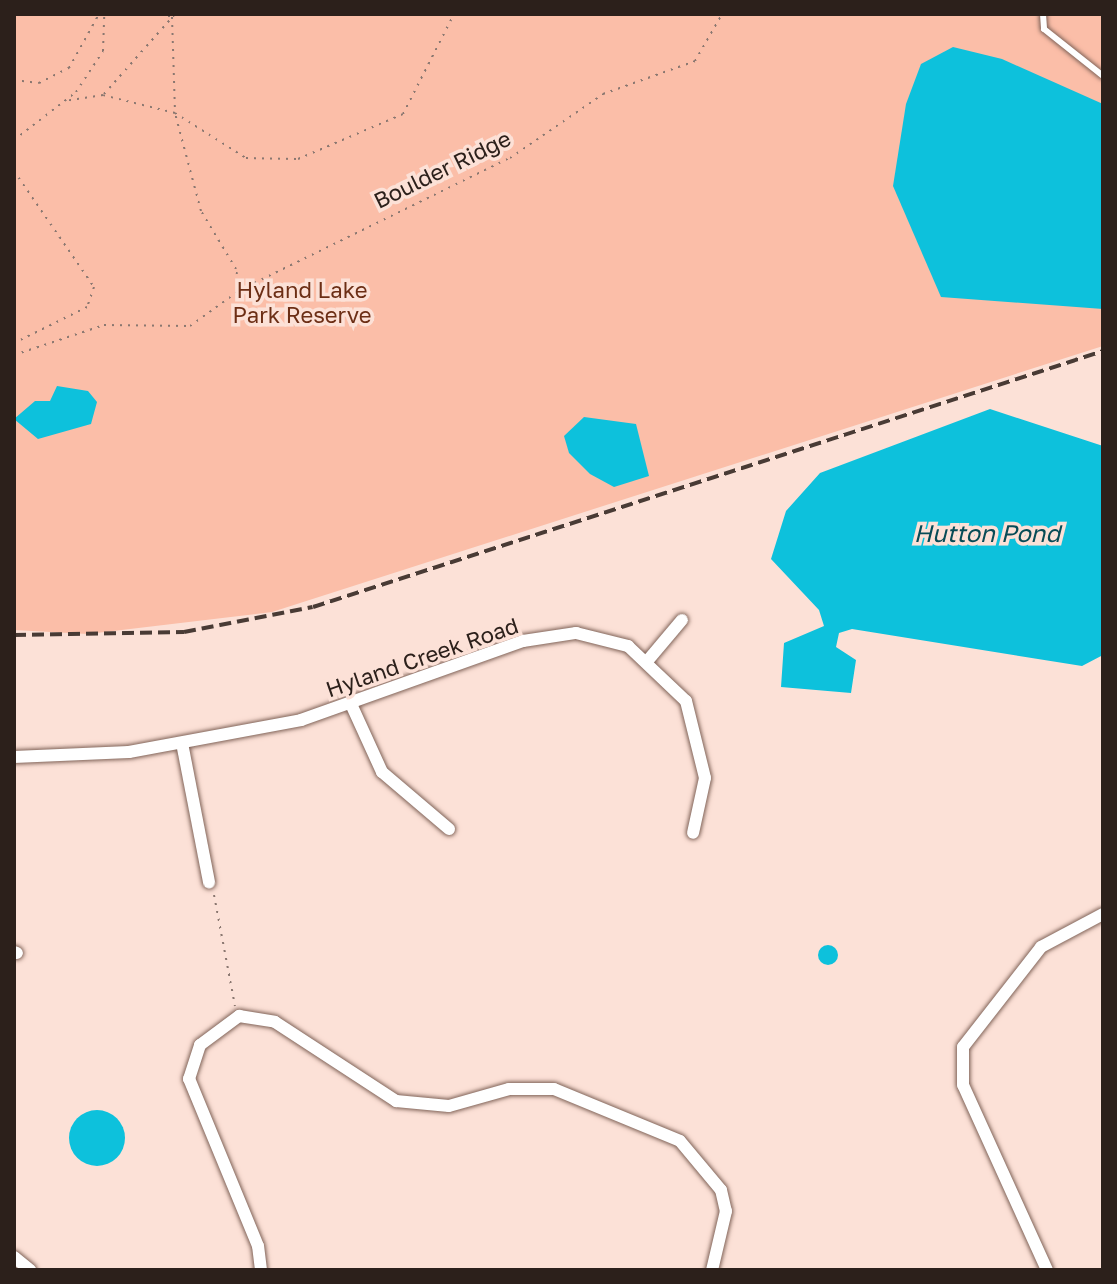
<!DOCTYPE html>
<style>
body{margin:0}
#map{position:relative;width:1117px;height:1284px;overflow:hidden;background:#fce1d7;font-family:"Golos Text",sans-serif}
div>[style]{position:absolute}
.green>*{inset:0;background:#fbbea8}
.water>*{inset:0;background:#0dc1dc}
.round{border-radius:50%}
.path>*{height:2px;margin-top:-1px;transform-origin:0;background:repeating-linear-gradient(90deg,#8a7770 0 2px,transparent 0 8px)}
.roads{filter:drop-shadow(0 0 2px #816459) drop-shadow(0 0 2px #816459)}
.service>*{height:6px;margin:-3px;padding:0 3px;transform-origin:3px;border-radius:3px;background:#fff}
.minor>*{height:12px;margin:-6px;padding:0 6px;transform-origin:6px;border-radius:6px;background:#fff}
.rail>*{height:4px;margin-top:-2px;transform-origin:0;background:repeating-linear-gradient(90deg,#493b35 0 12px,transparent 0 18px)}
span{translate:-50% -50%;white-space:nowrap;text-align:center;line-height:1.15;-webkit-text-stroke:7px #fce1d7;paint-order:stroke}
.street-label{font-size:22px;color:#2c201b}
.park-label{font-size:22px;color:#6c2e15}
.water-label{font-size:24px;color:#074b56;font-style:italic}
.frame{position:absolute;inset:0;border:16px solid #2c201b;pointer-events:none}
</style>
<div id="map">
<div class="green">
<div style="clip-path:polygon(14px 14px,1103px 14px,1103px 346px,272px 612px,88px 634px,14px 630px)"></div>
</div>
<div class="water">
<div style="clip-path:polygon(953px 47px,1002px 59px,1103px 104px,1103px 309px,941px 297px,893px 186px,906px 104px,921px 64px)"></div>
<div style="clip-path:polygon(57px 386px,88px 391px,97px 402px,91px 424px,38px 439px,14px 419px,35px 401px,50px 401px)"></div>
<div style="clip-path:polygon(990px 409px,1103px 446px,1103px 655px,1082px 666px,852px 629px,839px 633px,836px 647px,856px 660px,851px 693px,781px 687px,784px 643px,824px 626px,819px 610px,771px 559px,786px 511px,820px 473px)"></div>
<div style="clip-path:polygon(584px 417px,636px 424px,649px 476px,614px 487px,590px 474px,569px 453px,564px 436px)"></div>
<div class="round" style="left:818px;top:945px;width:20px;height:20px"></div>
<div class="round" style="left:69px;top:1110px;width:56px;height:56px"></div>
</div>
<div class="path">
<div style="left:160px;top:14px;width:12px;rotate:14deg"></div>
<div style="left:172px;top:17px;width:96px;rotate:88.2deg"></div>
<div style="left:175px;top:113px;width:84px;rotate:32.4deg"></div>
<div style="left:246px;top:158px;width:52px;rotate:1.1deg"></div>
<div style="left:298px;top:159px;width:114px;rotate:-23.2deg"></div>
<div style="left:403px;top:114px;width:112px;rotate:-63deg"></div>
<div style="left:14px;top:80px;width:25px;rotate:7deg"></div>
<div style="left:39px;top:83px;width:34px;rotate:-27deg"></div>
<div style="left:69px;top:68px;width:62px;rotate:-60.9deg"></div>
<div style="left:104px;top:94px;width:107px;rotate:-48.4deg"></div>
<div style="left:14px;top:140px;width:78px;rotate:-37.7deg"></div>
<div style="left:76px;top:92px;width:49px;rotate:-56.6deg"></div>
<div style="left:103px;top:51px;width:37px;rotate:-88deg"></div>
<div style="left:14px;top:171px;width:141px;rotate:55.4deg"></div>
<div style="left:94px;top:287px;width:21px;rotate:109deg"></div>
<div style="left:87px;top:307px;width:81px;rotate:153.7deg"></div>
<div style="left:240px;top:290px;width:301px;rotate:-26.1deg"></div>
<div style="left:510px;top:158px;width:113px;rotate:-34.5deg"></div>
<div style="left:603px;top:94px;width:98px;rotate:-19.7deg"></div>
<div style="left:695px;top:61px;width:54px;rotate:-60.1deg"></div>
<div style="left:14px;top:355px;width:95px;rotate:-18.4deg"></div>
<div style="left:104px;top:325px;width:86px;rotate:0.7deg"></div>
<div style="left:190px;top:326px;width:62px;rotate:-35.8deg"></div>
<div style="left:240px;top:290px;width:21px;rotate:-101deg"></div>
<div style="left:236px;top:269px;width:68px;rotate:-121.1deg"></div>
<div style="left:201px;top:211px;width:101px;rotate:-104.9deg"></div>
<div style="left:175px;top:113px;width:74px;rotate:-166deg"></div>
<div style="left:103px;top:95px;width:39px;rotate:171deg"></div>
<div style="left:214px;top:895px;width:113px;rotate:79.3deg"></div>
</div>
<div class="roads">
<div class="service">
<div style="left:1043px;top:14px;width:15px;rotate:86deg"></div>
<div style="left:1044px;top:29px;width:75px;rotate:38.5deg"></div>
</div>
<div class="minor">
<div style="left:649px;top:659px;width:51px;rotate:-49.8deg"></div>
<div style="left:351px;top:704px;width:75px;rotate:65.5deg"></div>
<div style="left:382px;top:772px;width:88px;rotate:40.4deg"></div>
<div style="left:182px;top:743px;width:142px;rotate:79deg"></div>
<div style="left:14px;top:757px;width:115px;rotate:-2.5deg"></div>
<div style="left:129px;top:752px;width:175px;rotate:-10.5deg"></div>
<div style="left:301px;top:720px;width:236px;rotate:-19.6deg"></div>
<div style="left:523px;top:641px;width:54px;rotate:-8.6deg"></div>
<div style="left:576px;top:633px;width:54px;rotate:14deg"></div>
<div style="left:628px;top:646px;width:80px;rotate:43.5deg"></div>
<div style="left:686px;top:701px;width:79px;rotate:76.1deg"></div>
<div style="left:705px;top:778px;width:56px;rotate:102.3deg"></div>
<div style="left:14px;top:952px;width:3px;rotate:18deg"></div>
<div style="left:14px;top:1257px;width:21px;rotate:39deg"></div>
<div style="left:261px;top:1270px;width:24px;rotate:-97deg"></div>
<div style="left:258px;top:1246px;width:181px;rotate:-112.4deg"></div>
<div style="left:189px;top:1079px;width:36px;rotate:-72deg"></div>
<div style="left:200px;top:1045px;width:49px;rotate:-36.6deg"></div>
<div style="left:239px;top:1016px;width:36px;rotate:9deg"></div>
<div style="left:275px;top:1022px;width:145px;rotate:33.1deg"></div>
<div style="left:396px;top:1101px;width:53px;rotate:5.4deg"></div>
<div style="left:449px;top:1106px;width:62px;rotate:-15.8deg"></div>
<div style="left:509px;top:1089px;width:45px"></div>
<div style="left:554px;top:1089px;width:136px;rotate:22.4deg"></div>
<div style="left:680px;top:1141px;width:64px;rotate:50.1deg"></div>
<div style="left:721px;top:1190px;width:22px;rotate:77deg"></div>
<div style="left:726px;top:1211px;width:61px;rotate:103.3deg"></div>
<div style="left:1047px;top:1270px;width:203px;rotate:-114.4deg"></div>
<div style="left:963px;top:1085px;width:38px;rotate:-90deg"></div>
<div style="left:963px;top:1047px;width:127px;rotate:-52deg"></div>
<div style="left:1041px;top:947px;width:70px;rotate:-28deg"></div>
</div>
</div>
<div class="rail">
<div style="left:14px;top:635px;width:170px;rotate:-1deg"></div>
<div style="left:184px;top:632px;width:131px;rotate:-11deg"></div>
<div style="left:313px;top:607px;width:830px;rotate:-17.95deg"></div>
</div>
<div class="street-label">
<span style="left:442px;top:169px;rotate:-26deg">Boulder Ridge</span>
<span style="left:422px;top:657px;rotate:-19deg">Hyland Creek Road</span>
</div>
<div class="park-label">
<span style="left:302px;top:302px">Hyland Lake<br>Park Reserve</span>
</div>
<div class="water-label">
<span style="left:987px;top:533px">Hutton Pond</span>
</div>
<div class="frame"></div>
</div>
